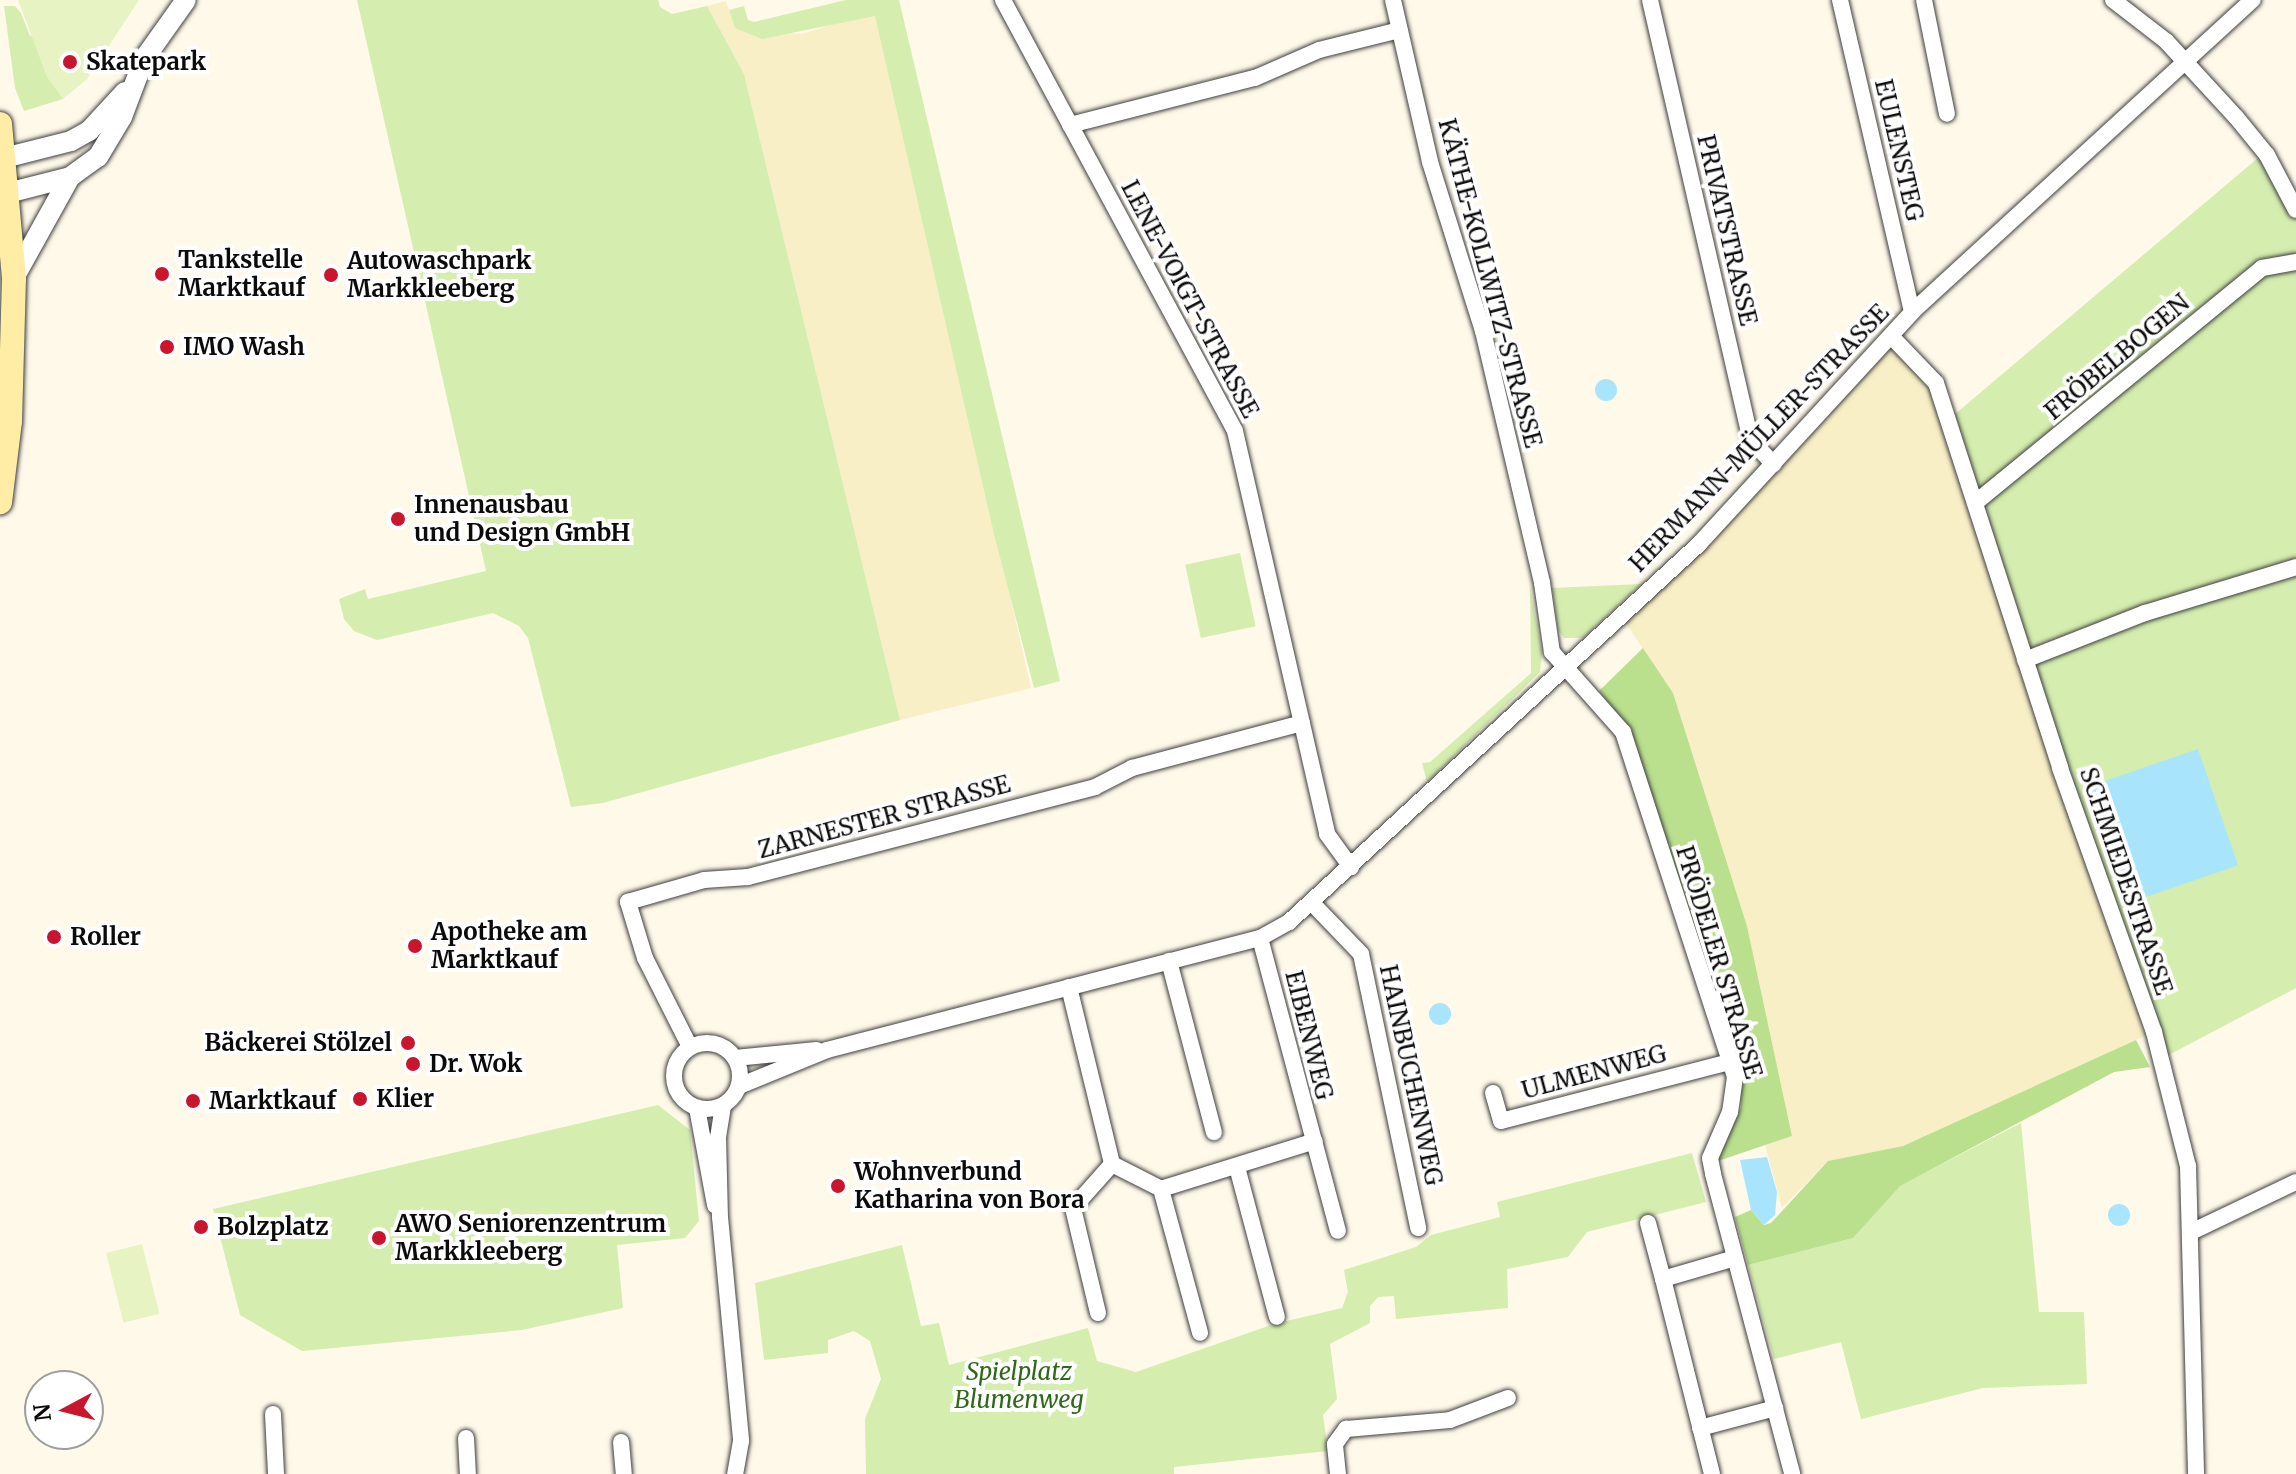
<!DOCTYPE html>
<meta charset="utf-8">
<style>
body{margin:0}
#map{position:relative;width:2296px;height:1474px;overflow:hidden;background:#fff9ea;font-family:Merriweather,serif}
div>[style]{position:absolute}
.farmland>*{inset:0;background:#f8efc7}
.green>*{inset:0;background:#d5edaf;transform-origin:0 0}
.forest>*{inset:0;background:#badf8d}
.pitch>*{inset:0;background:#e7f3c2;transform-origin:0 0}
.water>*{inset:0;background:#a8e5fc;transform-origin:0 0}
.round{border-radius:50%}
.roads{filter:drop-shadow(0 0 2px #3e3e3e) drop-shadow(0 0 2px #3e3e3e)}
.minor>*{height:16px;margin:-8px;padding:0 8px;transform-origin:8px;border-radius:8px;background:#fff}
.minor>.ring{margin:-8px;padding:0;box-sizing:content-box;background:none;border:16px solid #fff;border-radius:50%}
.tertiary>*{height:20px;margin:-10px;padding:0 10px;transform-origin:10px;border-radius:10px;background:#fff}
.secondary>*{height:24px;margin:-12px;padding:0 12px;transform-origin:12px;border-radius:12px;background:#ffeda5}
.dots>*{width:22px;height:22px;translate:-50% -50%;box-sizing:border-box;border:4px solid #fff;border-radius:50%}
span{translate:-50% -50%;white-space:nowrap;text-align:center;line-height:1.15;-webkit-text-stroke:8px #fff;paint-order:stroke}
.poi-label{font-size:24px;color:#0b0b0b;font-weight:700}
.left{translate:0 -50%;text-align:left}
.right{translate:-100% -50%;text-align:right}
.street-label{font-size:24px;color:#0b0b0b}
.park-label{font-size:24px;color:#2f6916;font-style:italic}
.north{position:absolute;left:24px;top:1370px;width:80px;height:80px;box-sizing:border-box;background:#fff;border:2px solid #9d9d9d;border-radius:50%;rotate:263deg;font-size:22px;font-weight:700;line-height:32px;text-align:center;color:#0b0b0b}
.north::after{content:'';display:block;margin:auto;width:28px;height:36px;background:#c8162f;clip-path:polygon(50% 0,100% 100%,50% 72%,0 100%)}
</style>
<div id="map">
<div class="farmland">
<div style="clip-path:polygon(726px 1px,735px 28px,802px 34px,864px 14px,875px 15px,881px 29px,1031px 688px,900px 720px,744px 74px,707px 6px)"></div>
<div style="clip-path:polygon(1891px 336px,1936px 383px,2154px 1032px,1903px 1146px,1828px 1161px,1782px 1208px,1765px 1145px,1792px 1136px,1747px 926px,1673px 693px,1621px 616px)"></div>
</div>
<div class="green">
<div style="clip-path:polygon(357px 0,658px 0,660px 7px,672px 14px,707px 6px,744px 74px,900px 720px,603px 803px,571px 807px,528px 638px,519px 626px,493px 613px,377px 640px,354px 631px,344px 619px,339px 599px,365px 589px,368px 599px,486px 571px)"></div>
<div style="clip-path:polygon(846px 0,899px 0,1060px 681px,1034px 688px,995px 538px,875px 16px,762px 39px,735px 28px,729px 10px,744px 6px,748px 20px,754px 22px)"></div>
<div style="clip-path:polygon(4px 6px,15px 6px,21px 13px,30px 36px,74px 27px,63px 99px,24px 111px,15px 88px)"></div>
<div style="clip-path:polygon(2265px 152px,2296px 210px,2296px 988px,2161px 1059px,1948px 420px)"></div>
<div style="left:1240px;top:553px;width:75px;height:56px;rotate:78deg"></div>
<div style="clip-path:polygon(1641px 584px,1583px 638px,1564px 638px,1558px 630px,1552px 588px)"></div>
<div style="clip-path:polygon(1530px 586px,1542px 653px,1540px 672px,1427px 782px,1422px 763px,1430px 762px,1531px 673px)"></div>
<div style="clip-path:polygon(658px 1105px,690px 1130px,699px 1221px,685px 1238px,617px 1245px,623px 1308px,522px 1330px,302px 1351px,240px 1315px,213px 1209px)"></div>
<div style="clip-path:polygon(2021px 1123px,2039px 1312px,2084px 1312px,2087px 1384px,1983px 1388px,1861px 1419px,1841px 1342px,1774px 1359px,1748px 1265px,1853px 1238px,1899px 1186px)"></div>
<div style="clip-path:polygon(1692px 1153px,1706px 1202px,1587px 1232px,1568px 1257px,1507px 1269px,1508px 1308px,1396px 1319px,1394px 1296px,1378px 1297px,1370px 1306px,1370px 1323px,1330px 1344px,1337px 1399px,1323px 1415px,1328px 1451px,1174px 1467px,1174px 1474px,866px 1474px,865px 1419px,881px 1379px,870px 1341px,854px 1331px,828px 1340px,828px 1353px,764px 1360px,755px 1283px,902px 1245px,921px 1326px,939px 1323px,949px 1365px,1088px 1328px,1097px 1361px,1136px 1372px,1274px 1324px,1342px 1308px,1348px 1292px,1344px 1270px,1416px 1247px,1431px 1235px,1500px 1217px,1497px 1202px)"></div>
</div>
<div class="forest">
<div style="clip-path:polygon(1643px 648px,1673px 693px,1747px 926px,1792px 1136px,1718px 1161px,1741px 1107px,1741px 1085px,1631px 731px,1599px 691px)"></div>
<div style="clip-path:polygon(2136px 1040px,2150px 1067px,2114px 1072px,1900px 1186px,1853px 1238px,1748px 1265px,1735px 1217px,1751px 1210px,1764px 1225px,1771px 1223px,1828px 1161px,1903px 1146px)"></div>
</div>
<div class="pitch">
<div style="clip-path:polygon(18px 0,139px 0,87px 79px,63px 99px,47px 77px)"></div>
<div style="left:142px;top:1244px;width:72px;height:37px;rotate:76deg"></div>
</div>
<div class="water">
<div class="round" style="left:1595px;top:379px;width:22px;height:22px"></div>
<div style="left:2198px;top:749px;width:123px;height:122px;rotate:71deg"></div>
<div class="round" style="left:1429px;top:1003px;width:22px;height:22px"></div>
<div style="clip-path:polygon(1767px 1157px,1777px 1192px,1775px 1215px,1764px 1225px,1751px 1210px,1740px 1160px)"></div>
<div class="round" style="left:2108px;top:1204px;width:22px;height:22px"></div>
</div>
<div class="roads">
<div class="minor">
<div style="left:1003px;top:0;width:489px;rotate:61.7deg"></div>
<div style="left:1235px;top:431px;width:413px;rotate:77.1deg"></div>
<div style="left:1327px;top:834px;width:41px;rotate:54deg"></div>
<div style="left:1393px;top:0;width:166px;rotate:77.1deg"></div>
<div style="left:1430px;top:162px;width:177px;rotate:72.6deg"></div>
<div style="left:1483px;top:331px;width:259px;rotate:76.8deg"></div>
<div style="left:1542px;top:583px;width:70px;rotate:81.8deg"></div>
<div style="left:1552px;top:652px;width:107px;rotate:48.4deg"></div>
<div style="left:1623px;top:732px;width:363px;rotate:72deg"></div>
<div style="left:1735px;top:1077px;width:35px;rotate:98deg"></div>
<div style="left:1730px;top:1112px;width:50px;rotate:113.5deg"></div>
<div style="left:1710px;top:1158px;width:16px;rotate:79deg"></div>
<div style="left:1713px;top:1174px;width:310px;rotate:75.2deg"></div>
<div style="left:1650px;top:0;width:451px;rotate:77.1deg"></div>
<div style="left:1751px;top:440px;width:33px;rotate:47deg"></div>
<div style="left:1840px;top:0;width:320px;rotate:77deg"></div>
<div style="left:1924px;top:0;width:116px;rotate:78.6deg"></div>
<div style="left:2113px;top:0;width:67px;rotate:37.7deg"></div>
<div style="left:2166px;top:41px;width:103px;rotate:47.4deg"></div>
<div style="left:2236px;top:117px;width:49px;rotate:50.8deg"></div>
<div style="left:2267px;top:155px;width:62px;rotate:62.2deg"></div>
<div style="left:1070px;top:125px;width:191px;rotate:-14.3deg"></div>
<div style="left:1255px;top:78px;width:70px;rotate:-23.6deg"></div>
<div style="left:1319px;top:50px;width:83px;rotate:-13.9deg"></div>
<div style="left:1891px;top:336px;width:65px;rotate:46.2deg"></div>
<div style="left:1936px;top:383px;width:404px;rotate:72.1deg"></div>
<div style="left:2060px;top:768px;width:280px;rotate:70.4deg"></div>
<div style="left:2154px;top:1032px;width:138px;rotate:75.8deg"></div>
<div style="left:2188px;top:1166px;width:308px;rotate:88.5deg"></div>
<div style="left:1975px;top:503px;width:371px;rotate:-39.3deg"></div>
<div style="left:2262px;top:268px;width:35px;rotate:-10deg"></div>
<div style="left:2025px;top:660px;width:129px;rotate:-21.4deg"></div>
<div style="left:2145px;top:613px;width:158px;rotate:-16.9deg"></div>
<div style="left:1312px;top:903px;width:71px;rotate:46.1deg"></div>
<div style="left:1361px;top:954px;width:280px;rotate:78.2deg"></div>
<div style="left:1260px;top:938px;width:303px;rotate:75.1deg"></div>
<div style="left:1169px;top:961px;width:177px;rotate:75.3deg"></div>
<div style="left:1069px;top:987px;width:182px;rotate:76.3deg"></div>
<div class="ring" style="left:674px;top:1043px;width:50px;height:50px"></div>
<div style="left:690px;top:1047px;width:100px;rotate:-116.8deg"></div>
<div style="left:645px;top:958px;width:59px;rotate:-106.9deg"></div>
<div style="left:628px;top:902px;width:79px;rotate:-16.1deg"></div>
<div style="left:704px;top:880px;width:44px;rotate:-3.9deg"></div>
<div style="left:748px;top:877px;width:358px;rotate:-14.5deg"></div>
<div style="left:1095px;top:787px;width:42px;rotate:-27.2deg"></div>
<div style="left:1132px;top:768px;width:176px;rotate:-14.8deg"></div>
<div style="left:735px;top:1058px;width:82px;rotate:-5.6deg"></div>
<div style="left:739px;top:1086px;width:95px;rotate:-22.2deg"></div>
<div style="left:827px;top:1050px;width:447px;rotate:-14.5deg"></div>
<div style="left:1260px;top:938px;width:33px;rotate:-29deg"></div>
<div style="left:1289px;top:922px;width:558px;rotate:-42.67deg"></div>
<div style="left:1699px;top:544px;width:315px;rotate:-47.4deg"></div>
<div style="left:1912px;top:312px;width:462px;rotate:-42.5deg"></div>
<div style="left:1493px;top:1093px;width:29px;rotate:74deg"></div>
<div style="left:1501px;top:1121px;width:236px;rotate:-14.5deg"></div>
<div style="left:723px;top:1106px;width:31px;rotate:99deg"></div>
<div style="left:718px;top:1137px;width:80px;rotate:88.6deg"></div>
<div style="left:720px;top:1217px;width:225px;rotate:84.6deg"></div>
<div style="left:741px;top:1441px;width:34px;rotate:100deg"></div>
<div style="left:697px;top:1108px;width:99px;rotate:79.5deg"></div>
<div style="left:1237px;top:1167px;width:155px;rotate:75.1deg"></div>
<div style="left:1161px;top:1189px;width:149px;rotate:74.8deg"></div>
<div style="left:1648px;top:1223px;width:58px;rotate:75deg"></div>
<div style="left:2191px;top:1232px;width:116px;rotate:-25.5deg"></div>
<div style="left:1098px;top:1313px;width:108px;rotate:-103.4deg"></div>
<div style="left:1073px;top:1208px;width:59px;rotate:-48.4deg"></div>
<div style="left:1112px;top:1164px;width:55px;rotate:27deg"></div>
<div style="left:1161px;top:1189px;width:161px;rotate:-17.3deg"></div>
<div style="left:273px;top:1414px;width:60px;rotate:87.1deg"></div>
<div style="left:1700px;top:1428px;width:78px;rotate:-14.9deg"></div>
<div style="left:466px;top:1438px;width:36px;rotate:87deg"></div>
<div style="left:621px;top:1442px;width:32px;rotate:85deg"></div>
<div style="left:1338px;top:1474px;width:30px;rotate:-96deg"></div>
<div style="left:1335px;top:1444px;width:19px;rotate:-54deg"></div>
<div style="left:1346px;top:1429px;width:104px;rotate:-4.9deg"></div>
<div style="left:1450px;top:1420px;width:62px;rotate:-20.8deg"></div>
<div style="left:1712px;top:1474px;width:201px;rotate:-104.1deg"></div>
<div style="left:1663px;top:1279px;width:75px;rotate:-16.3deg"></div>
</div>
<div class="tertiary">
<div style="left:0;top:159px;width:73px;rotate:-14.2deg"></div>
<div style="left:71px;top:141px;width:21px;rotate:-29deg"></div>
<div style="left:89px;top:131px;width:53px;rotate:-47.3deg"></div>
<div style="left:0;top:195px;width:72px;rotate:-14.4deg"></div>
<div style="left:70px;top:177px;width:34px;rotate:-36deg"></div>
<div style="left:98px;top:157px;width:47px;rotate:-59deg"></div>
<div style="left:122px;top:117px;width:62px;rotate:-69.2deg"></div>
<div style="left:144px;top:59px;width:72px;rotate:-54.6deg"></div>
<div style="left:14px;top:278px;width:115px;rotate:-61deg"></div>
</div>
<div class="secondary">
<div style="left:0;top:124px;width:155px;rotate:84.8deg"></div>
<div style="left:14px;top:278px;width:143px;rotate:91.6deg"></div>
<div style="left:10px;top:421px;width:82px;rotate:97deg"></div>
</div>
</div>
<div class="dots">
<div style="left:70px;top:62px;background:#c8162f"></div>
<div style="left:162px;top:274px;background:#c8162f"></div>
<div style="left:331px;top:275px;background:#c8162f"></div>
<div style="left:167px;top:347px;background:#c8162f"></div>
<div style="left:398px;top:519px;background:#c8162f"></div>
<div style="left:54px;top:937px;background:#c8162f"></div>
<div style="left:415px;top:946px;background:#c8162f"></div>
<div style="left:408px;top:1043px;background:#c8162f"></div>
<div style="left:413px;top:1064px;background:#c8162f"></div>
<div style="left:360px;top:1099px;background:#c8162f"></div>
<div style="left:193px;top:1101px;background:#c8162f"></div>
<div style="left:838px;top:1186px;background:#c8162f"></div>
<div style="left:201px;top:1227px;background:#c8162f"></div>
<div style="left:379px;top:1238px;background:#c8162f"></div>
</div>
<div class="poi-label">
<span class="left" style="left:86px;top:62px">Skatepark</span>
<span class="left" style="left:178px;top:274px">Tankstelle<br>Marktkauf</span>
<span class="left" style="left:347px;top:275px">Autowaschpark<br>Markkleeberg</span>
<span class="left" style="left:183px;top:347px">IMO Wash</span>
<span class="left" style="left:414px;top:519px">Innenausbau<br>und Design GmbH</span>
<span class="left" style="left:431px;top:946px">Apotheke am<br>Marktkauf</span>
<span class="left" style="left:70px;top:937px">Roller</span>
<span class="right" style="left:392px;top:1043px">Bäckerei Stölzel</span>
<span class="left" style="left:429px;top:1064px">Dr. Wok</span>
<span class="left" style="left:376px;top:1099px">Klier</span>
<span class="left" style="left:209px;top:1101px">Marktkauf</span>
<span class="left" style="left:854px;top:1186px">Wohnverbund<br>Katharina von Bora</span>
<span class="left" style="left:395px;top:1238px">AWO Seniorenzentrum<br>Markkleeberg</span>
<span class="left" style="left:217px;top:1227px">Bolzplatz</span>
</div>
<div class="street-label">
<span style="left:1899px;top:150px;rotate:77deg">EULENSTEG</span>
<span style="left:1727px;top:230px;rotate:77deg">PRIVATSTRASSE</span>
<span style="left:1490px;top:283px;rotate:75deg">KÄTHE-KOLLWITZ-STRASSE</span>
<span style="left:1190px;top:299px;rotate:62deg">LENE-VOIGT-STRASSE</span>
<span style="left:2117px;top:357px;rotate:-40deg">FRÖBELBOGEN</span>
<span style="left:1759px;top:438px;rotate:-46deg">HERMANN-MÜLLER-STRASSE</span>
<span style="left:884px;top:817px;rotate:-15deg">ZARNESTER STRASSE</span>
<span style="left:2126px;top:881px;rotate:71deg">SCHMIEDESTRASSE</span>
<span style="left:1719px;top:962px;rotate:73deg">PRÖDELER STRASSE</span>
<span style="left:1309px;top:1035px;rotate:76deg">EIBENWEG</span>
<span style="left:1594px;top:1072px;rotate:-15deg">ULMENWEG</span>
<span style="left:1411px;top:1075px;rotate:78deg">HAINBUCHENWEG</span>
</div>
<div class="park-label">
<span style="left:1019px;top:1386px">Spielplatz<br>Blumenweg</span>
</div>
<div class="north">N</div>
</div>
